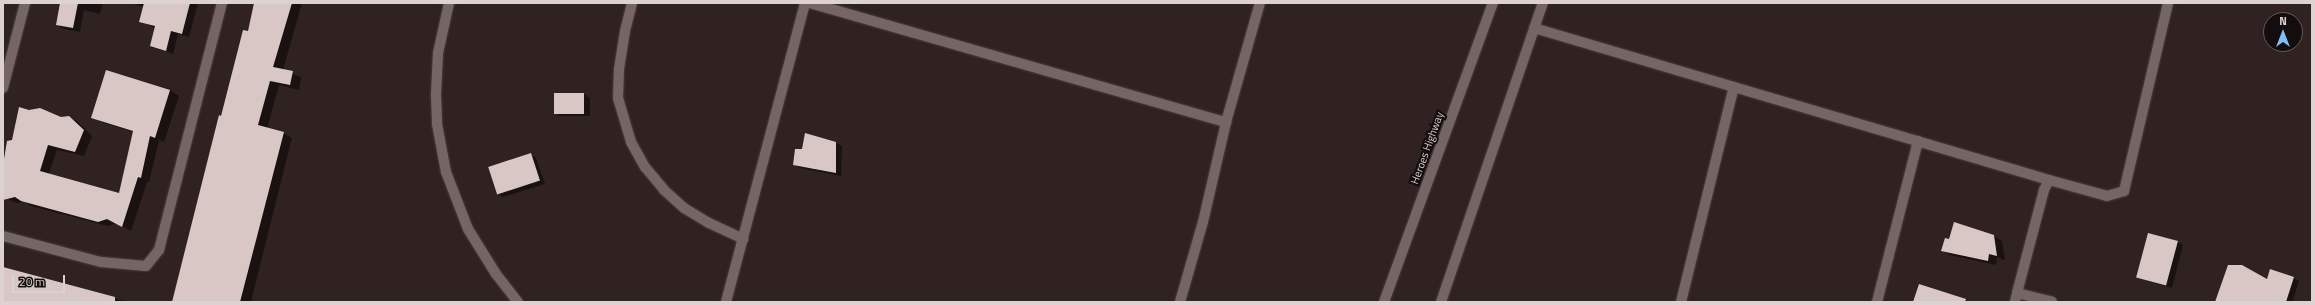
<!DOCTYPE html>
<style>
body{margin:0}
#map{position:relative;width:2315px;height:305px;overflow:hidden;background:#2f2221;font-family:"Titillium Web",sans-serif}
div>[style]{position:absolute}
.shadow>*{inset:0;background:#0007}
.building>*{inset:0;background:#d8c7c5;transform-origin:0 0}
.roads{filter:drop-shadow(0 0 1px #493f3e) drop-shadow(0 0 1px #493f3e)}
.lane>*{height:10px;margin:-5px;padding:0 5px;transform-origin:5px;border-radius:5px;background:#756665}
.street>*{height:10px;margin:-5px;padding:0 5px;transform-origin:5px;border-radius:5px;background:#756665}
.secondary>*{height:10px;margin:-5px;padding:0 5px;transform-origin:5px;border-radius:5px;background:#756665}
span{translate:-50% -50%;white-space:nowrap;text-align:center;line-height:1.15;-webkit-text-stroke:4px #130d0d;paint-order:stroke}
.street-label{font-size:11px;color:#dbd2d1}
.frame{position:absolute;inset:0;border:4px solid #dbd2d1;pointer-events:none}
.north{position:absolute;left:2263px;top:12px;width:40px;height:40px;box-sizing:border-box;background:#130d0d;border:1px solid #635c5b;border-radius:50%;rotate:0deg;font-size:11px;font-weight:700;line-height:16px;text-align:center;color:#dbd2d1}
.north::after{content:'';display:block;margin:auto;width:14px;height:18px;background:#80bdfa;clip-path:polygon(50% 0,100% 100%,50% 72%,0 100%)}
.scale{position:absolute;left:12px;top:275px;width:53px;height:18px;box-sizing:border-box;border:2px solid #dbd2d1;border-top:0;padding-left:5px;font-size:12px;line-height:14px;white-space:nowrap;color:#dbd2d1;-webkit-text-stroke:3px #130d0d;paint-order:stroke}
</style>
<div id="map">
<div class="shadow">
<div style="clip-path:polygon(61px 3px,103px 3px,100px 14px,84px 10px,80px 32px,64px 29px,57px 25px)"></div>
<div style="clip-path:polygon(131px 3px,198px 3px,189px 37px,178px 34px,173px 54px,151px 46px,155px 28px,140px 21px,144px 7px)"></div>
<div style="clip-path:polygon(255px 3px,302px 3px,283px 70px,301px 77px,299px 90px,279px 85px,267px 129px,283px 133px,292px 138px,251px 302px,173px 302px,222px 117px,248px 32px)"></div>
<div style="clip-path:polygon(170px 90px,179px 96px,164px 142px,159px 140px,149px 182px,147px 182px,131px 231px,117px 223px,108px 226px,31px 206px,24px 201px,17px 203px,3px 197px,3px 170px,60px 118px,69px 117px,78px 122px,92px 136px,84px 156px,57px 150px,49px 174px,119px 194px,133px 132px,101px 122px,93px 117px)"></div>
<div style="clip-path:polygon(584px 94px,590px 98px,590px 116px,560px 116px,555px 113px)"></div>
<div style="clip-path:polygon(836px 143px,842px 146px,841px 176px,800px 168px,794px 165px)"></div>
<div style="clip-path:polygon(530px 154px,536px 158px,545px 184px,503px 197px,497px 194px)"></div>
<div style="clip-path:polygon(1994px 236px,2002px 241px,2005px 260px,1997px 257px,1996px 265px,1950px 255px,1942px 250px,1949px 240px)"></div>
<div style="clip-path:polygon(2178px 242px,2183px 245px,2172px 288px,2138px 278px)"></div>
<div style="clip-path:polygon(3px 269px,124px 301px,126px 302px,3px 302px)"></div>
<div style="clip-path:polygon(2294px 278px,2299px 281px,2292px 302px,2217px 302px,2268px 280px)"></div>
</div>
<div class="building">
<div style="clip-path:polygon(60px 3px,78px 3px,73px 28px,56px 25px)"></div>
<div style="clip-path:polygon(144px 3px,190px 3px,182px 34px,171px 31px,166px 51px,150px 46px,155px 26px,139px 22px)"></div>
<div style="clip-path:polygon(254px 3px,292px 3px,273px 67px,293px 71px,290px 85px,270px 81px,258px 125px,284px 132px,240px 302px,172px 302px,219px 115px,221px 116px,243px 30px,248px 31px)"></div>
<div style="clip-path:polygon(106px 70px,170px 90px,155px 138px,150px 136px,141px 178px,138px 177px,122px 227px,107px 219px,98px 222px,21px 201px,15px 197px,3px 200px,3px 165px,7px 141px,12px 140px,19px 107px,29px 110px,40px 108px,61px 117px,69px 116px,84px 130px,75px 152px,48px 145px,40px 171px,119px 193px,133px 131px,91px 118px)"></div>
<div style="left:554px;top:93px;width:30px;height:21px"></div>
<div style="clip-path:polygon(805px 133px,836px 142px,836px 173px,793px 165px,795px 149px,802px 149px)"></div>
<div style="left:531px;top:153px;width:29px;height:45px;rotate:72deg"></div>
<div style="clip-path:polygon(1954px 222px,1994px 235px,1997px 256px,1989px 254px,1988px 261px,1941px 251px,1945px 238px,1949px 239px)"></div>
<div style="left:2148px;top:233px;width:31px;height:46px;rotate:15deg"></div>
<div style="clip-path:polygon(2228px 265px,2242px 265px,2267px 279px,2270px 269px,2294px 277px,2286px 302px,2215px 302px)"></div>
<div style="clip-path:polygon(3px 267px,115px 297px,115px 302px,3px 302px)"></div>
<div style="clip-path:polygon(1919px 284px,1966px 299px,1965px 302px,1913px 302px)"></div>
</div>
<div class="roads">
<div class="lane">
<div style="left:2049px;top:180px;width:60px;rotate:15.4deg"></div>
<div style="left:2107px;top:196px;width:18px;rotate:-16deg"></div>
<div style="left:2124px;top:191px;width:193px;rotate:-76.8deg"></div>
</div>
<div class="street">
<div style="left:449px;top:3px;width:51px;rotate:102.4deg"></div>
<div style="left:438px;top:53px;width:41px;rotate:92.8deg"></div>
<div style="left:436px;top:94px;width:30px;rotate:88deg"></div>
<div style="left:437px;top:124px;width:49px;rotate:79.4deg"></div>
<div style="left:446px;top:172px;width:61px;rotate:68.9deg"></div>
<div style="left:468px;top:229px;width:53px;rotate:58.1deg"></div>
<div style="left:496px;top:274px;width:36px;rotate:52deg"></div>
<div style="left:632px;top:3px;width:29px;rotate:104deg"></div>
<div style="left:625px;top:31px;width:38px;rotate:99deg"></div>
<div style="left:619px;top:69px;width:29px;rotate:92deg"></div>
<div style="left:618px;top:98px;width:46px;rotate:73.5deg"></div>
<div style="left:631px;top:142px;width:29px;rotate:61deg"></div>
<div style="left:645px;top:167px;width:30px;rotate:50deg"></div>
<div style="left:664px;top:190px;width:27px;rotate:42deg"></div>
<div style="left:684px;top:208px;width:29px;rotate:31deg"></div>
<div style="left:709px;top:223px;width:38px;rotate:25deg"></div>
<div style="left:810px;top:3px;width:433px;rotate:16deg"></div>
<div style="left:1534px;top:28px;width:537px;rotate:16.44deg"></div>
<div style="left:2049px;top:180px;width:11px;rotate:117deg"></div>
<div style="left:2044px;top:190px;width:106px;rotate:104.7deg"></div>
<div style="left:3px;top:88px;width:88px;rotate:-75.5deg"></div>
<div style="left:3px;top:236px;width:101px;rotate:14.9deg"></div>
<div style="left:101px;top:262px;width:45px;rotate:5.1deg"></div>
<div style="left:146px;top:266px;width:21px;rotate:-51deg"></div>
<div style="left:159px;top:250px;width:255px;rotate:-75.7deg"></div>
<div style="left:726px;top:302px;width:309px;rotate:-75.2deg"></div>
<div style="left:1180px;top:302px;width:83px;rotate:-74deg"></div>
<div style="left:1203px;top:222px;width:103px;rotate:-77deg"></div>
<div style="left:1226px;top:122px;width:124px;rotate:-74.1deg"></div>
<div style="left:1681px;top:302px;width:221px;rotate:-76.2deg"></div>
<div style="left:1877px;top:302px;width:166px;rotate:-75.7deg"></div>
<div style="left:2015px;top:302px;width:9px;rotate:-77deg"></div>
<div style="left:2017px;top:293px;width:36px;rotate:14deg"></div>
</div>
<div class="secondary">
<div style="left:1384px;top:302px;width:318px;rotate:-70deg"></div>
<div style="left:1441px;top:302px;width:316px;rotate:-71.2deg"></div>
</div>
</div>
<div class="street-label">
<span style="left:1427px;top:148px;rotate:-70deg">Heroes Highway</span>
</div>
<div class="frame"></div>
<div class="north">N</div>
<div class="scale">20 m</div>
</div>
